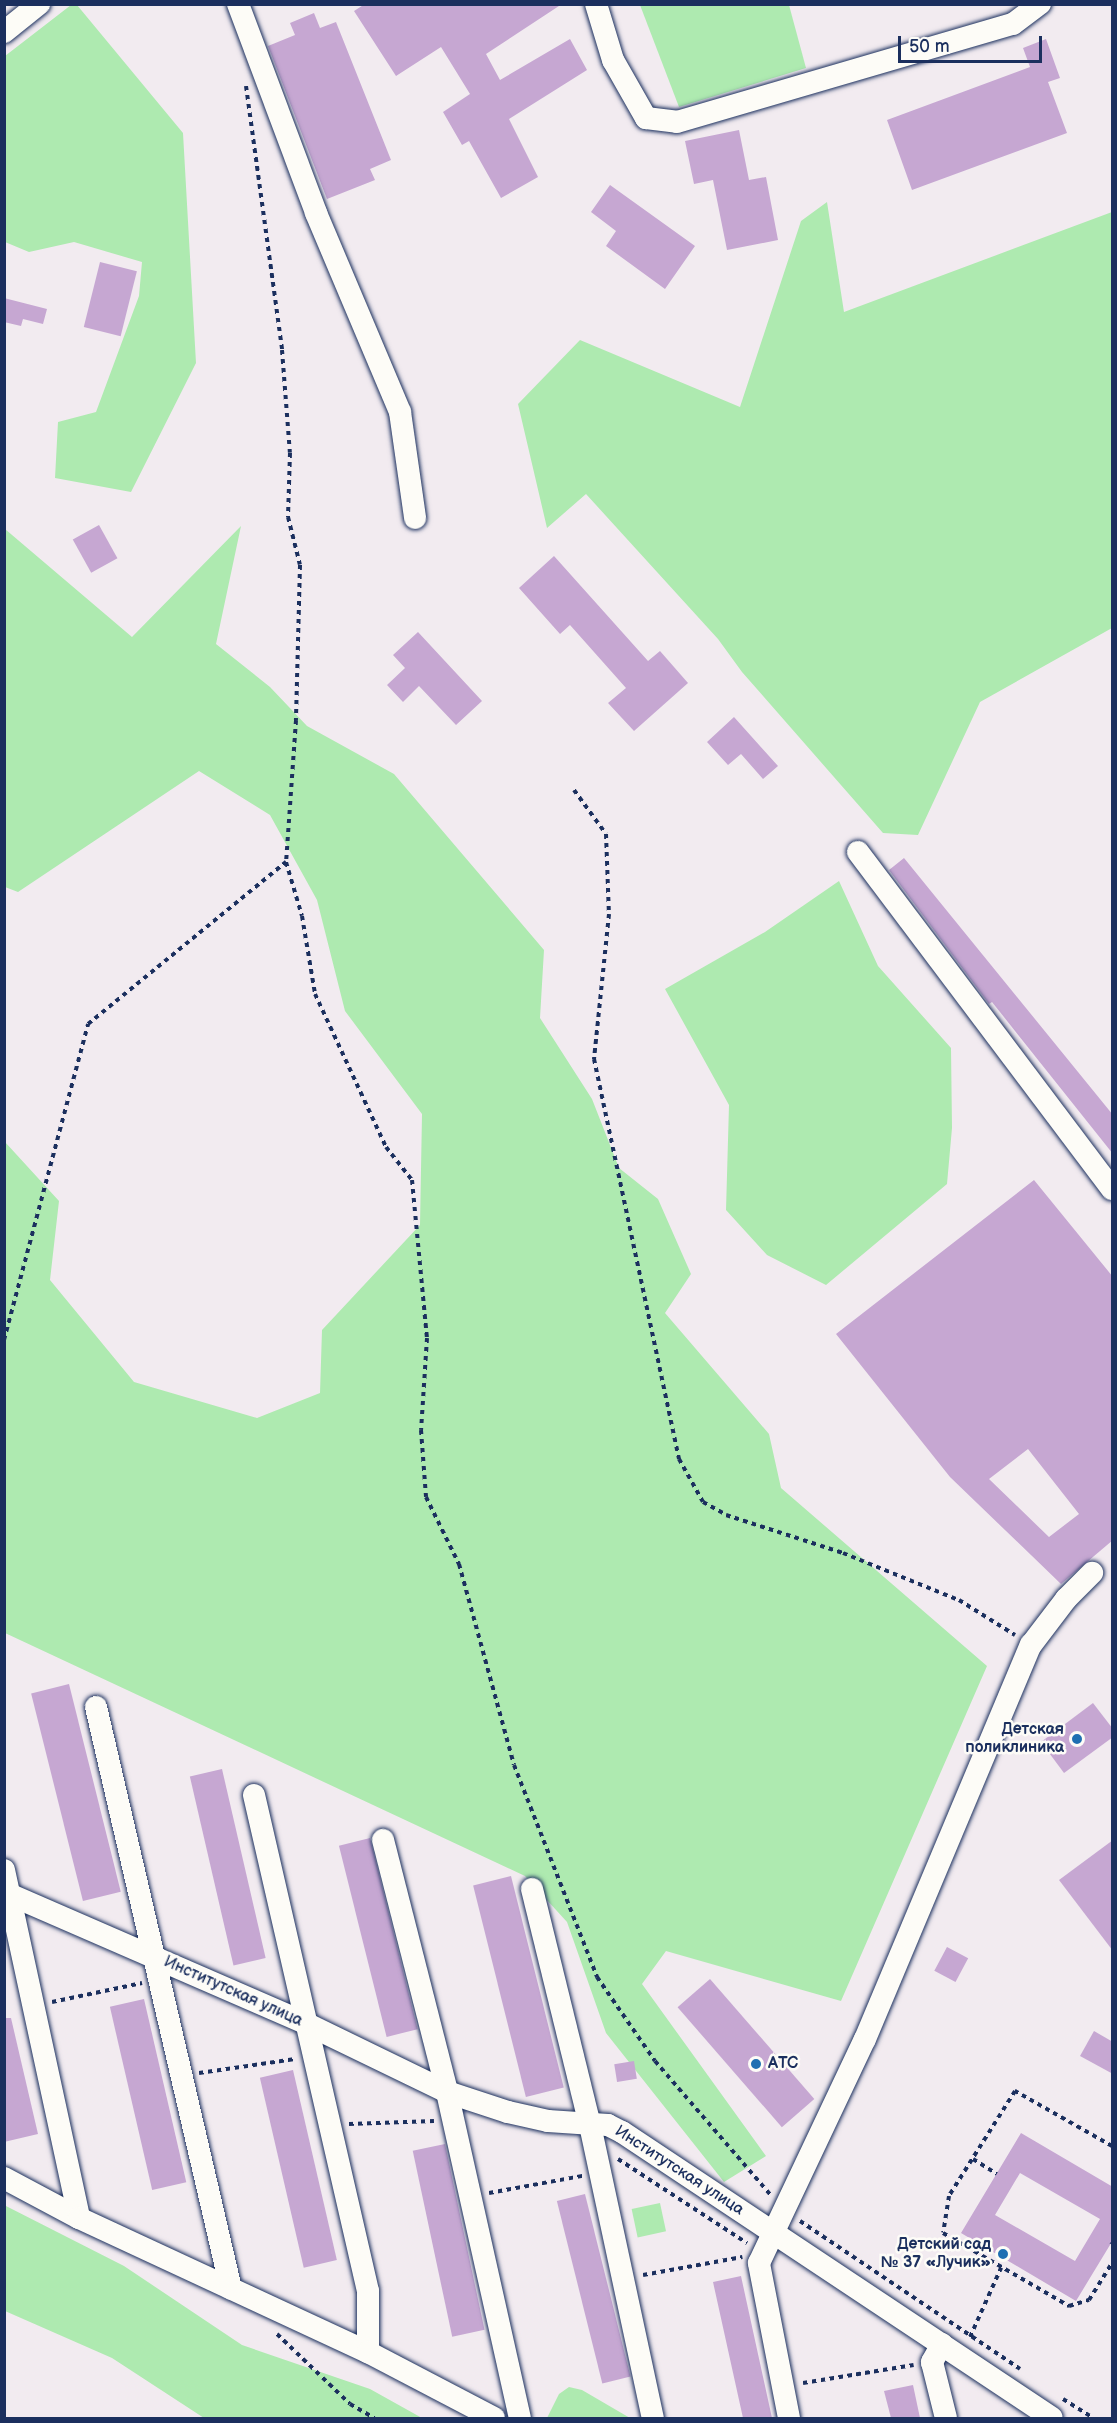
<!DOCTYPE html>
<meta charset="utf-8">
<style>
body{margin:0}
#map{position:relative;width:1117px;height:2423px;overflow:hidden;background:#f2ebf0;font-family:"Balsamiq Sans",sans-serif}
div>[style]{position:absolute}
.green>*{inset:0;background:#aeeab0;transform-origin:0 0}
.building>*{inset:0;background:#c6a7d2;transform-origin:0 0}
.path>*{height:4px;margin-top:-2px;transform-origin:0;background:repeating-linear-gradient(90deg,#1b2f5e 0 4.5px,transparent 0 9px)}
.roads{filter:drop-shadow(0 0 2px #1b2f5e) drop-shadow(0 0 2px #1b2f5e)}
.minor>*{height:22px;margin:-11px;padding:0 11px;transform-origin:11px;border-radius:11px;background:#fdfcf7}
.dots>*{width:16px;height:16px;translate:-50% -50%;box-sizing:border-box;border:3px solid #fdfcf7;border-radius:50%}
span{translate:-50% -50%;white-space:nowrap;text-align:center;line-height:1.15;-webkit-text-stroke:5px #fdfcf7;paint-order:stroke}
.poi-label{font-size:16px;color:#1b2f5e;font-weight:700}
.right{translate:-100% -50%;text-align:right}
.left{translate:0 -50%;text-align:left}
.street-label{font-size:16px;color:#1b2f5e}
.frame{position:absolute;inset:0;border:6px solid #1b2f5e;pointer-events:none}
.scale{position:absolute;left:898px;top:36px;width:144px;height:27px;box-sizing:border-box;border:3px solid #1b2f5e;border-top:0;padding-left:8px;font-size:18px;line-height:21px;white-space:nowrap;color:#1b2f5e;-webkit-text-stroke:4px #fdfcf7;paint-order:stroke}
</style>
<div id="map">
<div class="green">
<div style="clip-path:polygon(71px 5px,77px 5px,183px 133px,196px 363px,131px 492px,55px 478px,58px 422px,96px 412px,139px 296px,142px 262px,74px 242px,29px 252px,5px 242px,5px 56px)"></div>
<div style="clip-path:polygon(640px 5px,789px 5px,806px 68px,679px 107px)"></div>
<div style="clip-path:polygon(827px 202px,844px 312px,1112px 212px,1112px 628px,980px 702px,918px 835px,883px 833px,742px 672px,718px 639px,586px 494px,547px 528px,518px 404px,580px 340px,740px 407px,801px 221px)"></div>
<div style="clip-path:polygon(241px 526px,216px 644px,270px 687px,307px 726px,394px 774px,544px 950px,540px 1018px,592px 1099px,619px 1168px,658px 1199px,691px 1274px,665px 1313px,769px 1434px,781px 1488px,987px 1666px,841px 2001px,666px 1951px,642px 1984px,766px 2156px,724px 2182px,606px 2033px,567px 1922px,525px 1876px,5px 1633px,5px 1142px,59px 1201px,50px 1280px,134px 1382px,257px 1418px,320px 1393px,322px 1330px,420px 1225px,422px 1114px,345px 1011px,317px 900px,270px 815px,199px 771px,18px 892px,5px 887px,5px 529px,132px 637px)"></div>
<div style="clip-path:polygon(839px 881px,878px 966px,951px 1048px,952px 1128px,947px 1184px,826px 1285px,767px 1255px,726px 1210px,729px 1105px,665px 989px,765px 932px)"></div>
<div style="left:660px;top:2203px;width:29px;height:29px;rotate:78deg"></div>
<div style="clip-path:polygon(4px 2205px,124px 2266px,242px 2345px,370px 2389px,422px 2418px,204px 2418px,112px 2358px,5px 2311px)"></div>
<div style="clip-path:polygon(569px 2387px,582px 2390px,630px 2418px,547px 2418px,559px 2394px)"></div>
</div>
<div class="building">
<div style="clip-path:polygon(365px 4px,562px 4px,486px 54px,500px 80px,570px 39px,587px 70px,509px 119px,538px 177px,501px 198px,469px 141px,462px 145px,443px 112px,470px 94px,441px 47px,396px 76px,354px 11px)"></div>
<div style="clip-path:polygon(314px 13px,320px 28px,336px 22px,391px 160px,370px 169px,375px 180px,327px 199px,268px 46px,295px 35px,290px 23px)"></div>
<div style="clip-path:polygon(1046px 39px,1060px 78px,1048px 82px,1067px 133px,912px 190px,887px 120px,1030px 67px,1023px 48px)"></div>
<div style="clip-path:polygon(739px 130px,749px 180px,766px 177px,778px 240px,727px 250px,713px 180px,694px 184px,685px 141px)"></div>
<div style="clip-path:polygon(610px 185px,695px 246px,665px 289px,606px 246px,616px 231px,591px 212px)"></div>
<div style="left:100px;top:262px;width:38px;height:67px;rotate:14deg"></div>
<div style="clip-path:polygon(4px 298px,47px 309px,43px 324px,23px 319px,21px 326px,4px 322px)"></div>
<div style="left:99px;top:525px;width:38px;height:30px;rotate:61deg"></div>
<div style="clip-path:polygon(554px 556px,648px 661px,660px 651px,688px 683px,634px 731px,608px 703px,626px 688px,570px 625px,560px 634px,519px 588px)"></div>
<div style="clip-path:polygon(418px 632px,482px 701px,456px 725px,419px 686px,403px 702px,387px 685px,405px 668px,393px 655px)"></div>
<div style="clip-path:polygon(734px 717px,778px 766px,763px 779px,741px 754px,728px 765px,707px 742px)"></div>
<div style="clip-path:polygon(904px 858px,1113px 1115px,1113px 1154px,992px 1002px,989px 1004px,889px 870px)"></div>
<div style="clip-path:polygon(evenodd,1034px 1180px,1113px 1277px,1113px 1540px,1061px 1584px,950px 1477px,836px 1334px,1034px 1180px,1028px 1449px,1079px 1514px,1049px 1537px,989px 1479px,1028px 1449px)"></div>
<div style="left:69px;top:1684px;width:214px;height:39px;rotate:76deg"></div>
<div style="clip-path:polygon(1093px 1703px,1113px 1729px,1113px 1737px,1064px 1773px,1041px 1742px)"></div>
<div style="left:222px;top:1769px;width:194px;height:33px;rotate:77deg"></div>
<div style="left:370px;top:1838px;width:197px;height:32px;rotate:76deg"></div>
<div style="clip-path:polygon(1113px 1840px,1113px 1951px,1059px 1880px)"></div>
<div style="left:511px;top:1876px;width:218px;height:39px;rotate:76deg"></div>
<div style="left:947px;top:1947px;width:24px;height:27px;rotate:28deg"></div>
<div style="left:710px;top:1979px;width:159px;height:43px;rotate:49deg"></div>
<div style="left:144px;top:1999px;width:188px;height:35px;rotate:77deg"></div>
<div style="clip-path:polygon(4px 2018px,11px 2018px,38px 2134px,4px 2142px)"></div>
<div style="clip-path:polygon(1094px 2031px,1113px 2042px,1113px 2074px,1080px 2056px)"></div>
<div style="left:634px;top:2061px;width:18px;height:20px;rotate:81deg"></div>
<div style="left:293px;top:2070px;width:195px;height:34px;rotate:77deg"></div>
<div style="clip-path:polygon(evenodd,1021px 2133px,1113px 2187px,1113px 2240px,1076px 2301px,961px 2233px,1021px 2133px,1020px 2173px,1100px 2219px,1075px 2261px,995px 2215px,1020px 2173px)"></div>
<div style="left:445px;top:2144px;width:190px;height:33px;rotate:78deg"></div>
<div style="left:585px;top:2194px;width:188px;height:29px;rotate:76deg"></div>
<div style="clip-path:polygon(741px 2276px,746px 2299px,772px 2418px,743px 2418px,713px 2282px)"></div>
<div style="clip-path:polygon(913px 2385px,920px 2418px,891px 2418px,884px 2391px)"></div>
</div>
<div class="path">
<div style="left:246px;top:86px;width:266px;rotate:82.2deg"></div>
<div style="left:282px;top:350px;width:103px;rotate:85.6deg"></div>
<div style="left:290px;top:453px;width:64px;rotate:91.8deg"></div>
<div style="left:288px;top:517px;width:49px;rotate:76deg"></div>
<div style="left:300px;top:565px;width:155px;rotate:91.5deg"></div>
<div style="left:296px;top:720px;width:142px;rotate:94deg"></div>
<div style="left:286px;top:862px;width:56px;rotate:73.5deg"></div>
<div style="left:302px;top:916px;width:79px;rotate:80.5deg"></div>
<div style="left:315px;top:994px;width:169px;rotate:65.1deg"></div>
<div style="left:386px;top:1147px;width:42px;rotate:51.8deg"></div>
<div style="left:412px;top:1180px;width:159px;rotate:84.6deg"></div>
<div style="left:427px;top:1338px;width:92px;rotate:93.7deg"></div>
<div style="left:421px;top:1430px;width:67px;rotate:85.7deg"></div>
<div style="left:426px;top:1497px;width:75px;rotate:63.8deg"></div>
<div style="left:459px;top:1564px;width:208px;rotate:74.7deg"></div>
<div style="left:514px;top:1765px;width:228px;rotate:68.6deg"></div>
<div style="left:597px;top:1977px;width:102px;rotate:55.4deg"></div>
<div style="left:655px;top:2061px;width:176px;rotate:49.2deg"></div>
<div style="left:574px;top:790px;width:54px;rotate:54deg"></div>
<div style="left:606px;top:834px;width:80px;rotate:87.9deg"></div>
<div style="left:609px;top:914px;width:146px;rotate:95.9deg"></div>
<div style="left:594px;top:1059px;width:409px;rotate:78deg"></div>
<div style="left:679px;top:1459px;width:49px;rotate:60.8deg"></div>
<div style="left:703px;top:1502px;width:26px;rotate:29deg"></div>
<div style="left:726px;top:1515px;width:123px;rotate:18deg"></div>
<div style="left:843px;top:1553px;width:125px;rotate:22.1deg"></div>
<div style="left:959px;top:1600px;width:66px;rotate:32deg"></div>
<div style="left:4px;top:1340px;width:327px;rotate:-75.1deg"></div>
<div style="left:88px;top:1024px;width:256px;rotate:-39.3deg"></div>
<div style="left:52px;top:2002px;width:92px;rotate:-11.9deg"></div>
<div style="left:199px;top:2073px;width:97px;rotate:-8.3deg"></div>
<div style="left:349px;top:2124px;width:85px;rotate:-2deg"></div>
<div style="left:1112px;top:2146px;width:112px;rotate:-150.4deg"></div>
<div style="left:1015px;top:2091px;width:124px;rotate:122.2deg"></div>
<div style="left:949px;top:2196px;width:37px;rotate:99deg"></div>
<div style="left:943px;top:2233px;width:146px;rotate:30.1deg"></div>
<div style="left:1069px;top:2306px;width:21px;rotate:-17deg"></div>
<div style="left:1089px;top:2300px;width:44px;rotate:-58.1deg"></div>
<div style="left:618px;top:2159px;width:154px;rotate:33.1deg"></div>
<div style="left:973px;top:2159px;width:28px;rotate:32deg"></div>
<div style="left:489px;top:2193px;width:95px;rotate:-10.4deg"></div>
<div style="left:800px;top:2221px;width:265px;rotate:33.9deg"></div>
<div style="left:1111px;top:2242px;width:1px;rotate:45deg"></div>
<div style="left:643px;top:2275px;width:101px;rotate:-10.3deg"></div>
<div style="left:277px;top:2334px;width:101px;rotate:43.8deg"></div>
<div style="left:350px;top:2404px;width:28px;rotate:30deg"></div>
<div style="left:970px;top:2337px;width:76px;rotate:-65.8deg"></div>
<div style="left:803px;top:2383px;width:112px;rotate:-9.2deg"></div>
<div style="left:1063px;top:2399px;width:36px;rotate:32deg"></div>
</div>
<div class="roads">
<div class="minor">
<div style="left:238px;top:4px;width:223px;rotate:69.5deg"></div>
<div style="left:316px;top:213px;width:216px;rotate:67.1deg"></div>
<div style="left:400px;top:412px;width:107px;rotate:81.9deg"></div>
<div style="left:596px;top:4px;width:59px;rotate:73.1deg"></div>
<div style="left:613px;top:60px;width:67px;rotate:60.4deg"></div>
<div style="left:646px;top:118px;width:31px;rotate:7deg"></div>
<div style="left:677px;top:122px;width:350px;rotate:-16.3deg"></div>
<div style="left:1013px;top:24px;width:34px;rotate:-37deg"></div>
<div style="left:4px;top:32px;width:45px;rotate:-38.7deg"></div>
<div style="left:858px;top:852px;width:422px;rotate:53deg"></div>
<div style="left:96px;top:1707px;width:597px;rotate:76.94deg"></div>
<div style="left:254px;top:1795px;width:509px;rotate:77.06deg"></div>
<div style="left:368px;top:2291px;width:61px;rotate:90deg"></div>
<div style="left:383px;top:1840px;width:260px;rotate:75.7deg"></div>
<div style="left:447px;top:2092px;width:334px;rotate:77.4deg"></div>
<div style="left:4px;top:1870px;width:356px;rotate:77.8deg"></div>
<div style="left:532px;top:1889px;width:243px;rotate:76.2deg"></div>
<div style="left:590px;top:2125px;width:300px;rotate:77.9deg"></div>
<div style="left:4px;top:1892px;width:331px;rotate:23.5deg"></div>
<div style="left:307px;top:2024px;width:156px;rotate:25.9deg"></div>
<div style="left:447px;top:2092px;width:64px;rotate:18.2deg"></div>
<div style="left:508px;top:2112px;width:41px;rotate:12.7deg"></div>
<div style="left:548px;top:2121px;width:60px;rotate:3.8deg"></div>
<div style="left:608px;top:2125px;width:16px;rotate:27deg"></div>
<div style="left:622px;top:2132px;width:516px;rotate:33.63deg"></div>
<div style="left:4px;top:2178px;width:85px;rotate:28.1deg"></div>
<div style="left:79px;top:2218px;width:319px;rotate:24.9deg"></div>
<div style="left:368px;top:2352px;width:142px;rotate:27.6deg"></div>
<div style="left:942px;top:2344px;width:21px;rotate:119deg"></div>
<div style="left:932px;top:2362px;width:58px;rotate:76deg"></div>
<div style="left:789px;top:2418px;width:158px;rotate:-101deg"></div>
<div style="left:759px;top:2263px;width:248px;rotate:-64.7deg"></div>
<div style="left:865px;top:2039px;width:428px;rotate:-67.2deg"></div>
<div style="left:1031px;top:1645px;width:58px;rotate:-52.7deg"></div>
<div style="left:1066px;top:1599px;width:37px;rotate:-45deg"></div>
</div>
</div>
<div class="dots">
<div style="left:1077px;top:1739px;background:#1f6fb2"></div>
<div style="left:756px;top:2064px;background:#1f6fb2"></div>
<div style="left:1003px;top:2254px;background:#1f6fb2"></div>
</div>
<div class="poi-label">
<span class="right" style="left:1064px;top:1739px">Детская<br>поликлиника</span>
<span class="left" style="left:768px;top:2064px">АТС</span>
<span class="right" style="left:991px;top:2254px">Детский сад<br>№ 37 «Лучик»</span>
</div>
<div class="street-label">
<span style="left:233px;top:1992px;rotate:24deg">Институтская улица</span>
<span style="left:679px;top:2171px;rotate:33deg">Институтская улица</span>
</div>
<div class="frame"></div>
<div class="scale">50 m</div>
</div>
